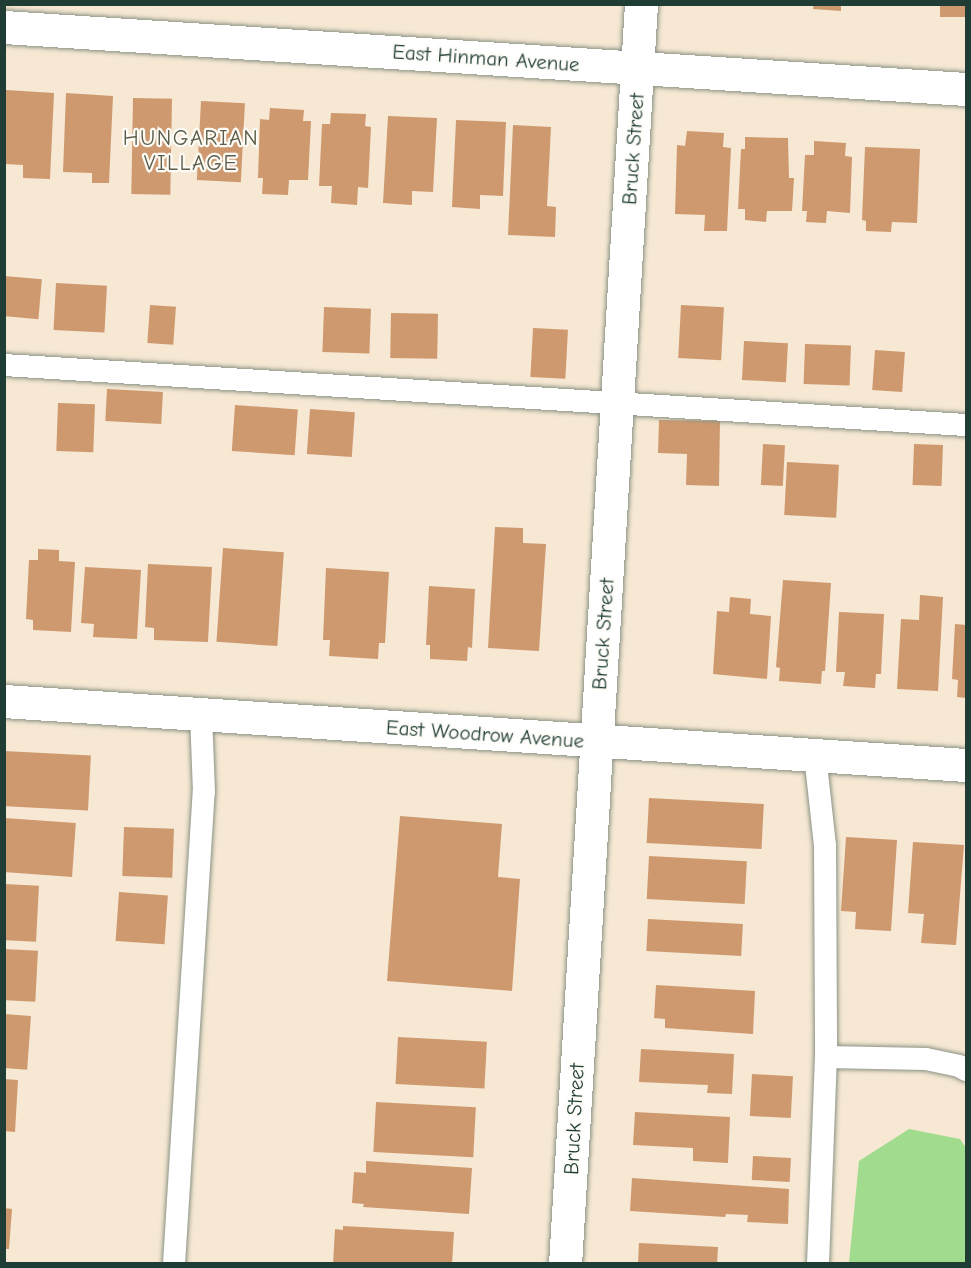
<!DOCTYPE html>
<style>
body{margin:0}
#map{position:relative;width:971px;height:1268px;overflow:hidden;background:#f6e8d3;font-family:"Comic Neue",sans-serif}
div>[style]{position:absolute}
.green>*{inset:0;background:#a0db8e}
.building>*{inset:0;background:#cf996f;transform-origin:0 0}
.roads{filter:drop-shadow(0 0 2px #8a9284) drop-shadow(0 0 2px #8a9284)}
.lane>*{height:22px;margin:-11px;padding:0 11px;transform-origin:11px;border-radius:11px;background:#fff}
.street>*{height:33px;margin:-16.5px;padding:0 16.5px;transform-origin:16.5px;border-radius:16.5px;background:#fff}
span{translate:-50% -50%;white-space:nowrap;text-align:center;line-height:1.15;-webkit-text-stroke:4.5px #fdfcf7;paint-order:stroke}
.street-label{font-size:21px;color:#1f3d34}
.neighbourhood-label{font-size:22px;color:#5d5d49;letter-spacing:1.5px}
.frame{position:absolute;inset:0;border:6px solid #1f3d34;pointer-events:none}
</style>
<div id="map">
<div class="green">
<div style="clip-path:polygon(909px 1129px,960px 1139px,966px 1148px,966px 1263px,849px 1263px,859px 1161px)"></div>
</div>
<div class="building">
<div style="clip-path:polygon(814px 4px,841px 4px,841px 11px,813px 9px)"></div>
<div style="left:940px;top:4px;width:26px;height:13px"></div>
<div style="clip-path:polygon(6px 90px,54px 93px,50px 179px,23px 178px,23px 165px,4px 164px)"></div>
<div style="clip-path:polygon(66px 93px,113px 96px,109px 183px,92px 183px,92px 173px,63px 172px)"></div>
<div style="left:133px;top:98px;width:39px;height:96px;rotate:1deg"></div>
<div style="left:201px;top:101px;width:44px;height:79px;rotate:3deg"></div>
<div style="clip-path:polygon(270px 108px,304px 110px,303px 121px,311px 121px,308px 180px,289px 180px,288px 195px,262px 194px,263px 178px,258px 178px,260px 119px,269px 120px)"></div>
<div style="clip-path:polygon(331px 113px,366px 114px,365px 126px,371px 127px,368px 188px,358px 187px,357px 205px,331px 203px,332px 186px,319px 186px,322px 124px,330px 124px)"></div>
<div style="clip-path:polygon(388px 116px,437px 118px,433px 192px,412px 191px,412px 205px,383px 203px)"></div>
<div style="clip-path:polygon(456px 120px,506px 122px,503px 196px,480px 195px,480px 209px,452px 207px)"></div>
<div style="clip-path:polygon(513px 125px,551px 127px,547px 206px,556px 207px,555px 237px,508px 235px)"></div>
<div style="clip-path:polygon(687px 131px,724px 133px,723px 147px,731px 148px,727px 231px,704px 231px,705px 215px,675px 214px,677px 145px,685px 146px)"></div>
<div style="clip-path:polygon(745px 137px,788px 138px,789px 178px,794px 178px,792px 211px,767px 211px,766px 222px,745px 220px,745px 209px,738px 209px,741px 149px,745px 149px)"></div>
<div style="clip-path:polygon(814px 141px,846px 143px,845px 156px,852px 157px,850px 213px,827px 211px,826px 223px,806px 222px,807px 211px,802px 211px,805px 155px,814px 155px)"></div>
<div style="clip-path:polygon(865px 147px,920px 149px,917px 223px,892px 222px,891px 232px,866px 231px,866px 221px,862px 220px)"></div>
<div style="left:4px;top:276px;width:38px;height:40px;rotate:5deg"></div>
<div style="left:56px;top:283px;width:51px;height:47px;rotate:3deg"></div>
<div style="left:150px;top:305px;width:26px;height:38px;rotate:4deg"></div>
<div style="left:681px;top:305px;width:43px;height:53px;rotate:3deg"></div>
<div style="left:324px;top:307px;width:47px;height:45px;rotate:2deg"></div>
<div style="left:391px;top:313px;width:47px;height:45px;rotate:1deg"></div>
<div style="left:533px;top:328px;width:35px;height:49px;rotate:3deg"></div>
<div style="left:744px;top:341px;width:44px;height:39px;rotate:3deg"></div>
<div style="left:805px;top:344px;width:46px;height:40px;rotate:2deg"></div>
<div style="left:875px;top:350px;width:30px;height:40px;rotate:4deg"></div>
<div style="left:107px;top:389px;width:56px;height:32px;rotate:3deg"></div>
<div style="left:58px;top:403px;width:37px;height:48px;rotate:2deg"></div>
<div style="left:235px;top:405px;width:63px;height:46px;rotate:4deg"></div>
<div style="left:310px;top:409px;width:45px;height:45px;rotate:4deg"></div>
<div style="clip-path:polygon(659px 420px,720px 421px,719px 486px,686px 485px,687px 454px,658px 453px)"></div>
<div style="left:763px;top:444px;width:22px;height:41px;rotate:3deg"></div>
<div style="left:914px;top:444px;width:29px;height:41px;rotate:2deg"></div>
<div style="left:787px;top:462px;width:52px;height:53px;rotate:3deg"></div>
<div style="clip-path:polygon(495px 527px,523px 528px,523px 543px,546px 544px,539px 651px,488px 648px)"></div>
<div style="left:223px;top:548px;width:61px;height:94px;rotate:4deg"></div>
<div style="clip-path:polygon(38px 549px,59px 550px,59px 561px,75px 562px,71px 632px,33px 630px,33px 620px,26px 619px,29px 560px,38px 560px)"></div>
<div style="clip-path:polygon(148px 564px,212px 567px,208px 642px,154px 640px,154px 628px,145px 627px)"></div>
<div style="clip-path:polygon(85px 567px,141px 570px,137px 639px,93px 637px,94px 624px,81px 623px)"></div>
<div style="clip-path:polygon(326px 568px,389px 572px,385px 643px,379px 643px,378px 659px,329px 656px,330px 640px,323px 640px)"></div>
<div style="clip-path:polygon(783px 580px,831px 583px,825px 671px,822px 671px,821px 684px,779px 681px,780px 668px,776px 667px)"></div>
<div style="clip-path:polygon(429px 586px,475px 589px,472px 648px,468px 647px,467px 661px,430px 659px,430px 645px,426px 645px)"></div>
<div style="clip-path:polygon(920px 595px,943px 597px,938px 691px,897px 689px,901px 619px,919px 620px)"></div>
<div style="clip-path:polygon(730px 597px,751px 599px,750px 614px,771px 616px,767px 679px,713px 674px,717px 611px,729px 612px)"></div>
<div style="clip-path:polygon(839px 612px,884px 614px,881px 674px,876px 674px,875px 688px,843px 686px,845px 672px,836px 672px)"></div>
<div style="clip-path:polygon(955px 624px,966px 625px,966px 698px,957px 697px,958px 680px,952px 679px)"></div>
<div style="left:4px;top:751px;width:87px;height:55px;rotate:3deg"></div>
<div style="left:649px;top:798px;width:115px;height:45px;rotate:3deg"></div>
<div style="clip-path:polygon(400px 816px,502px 824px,498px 877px,520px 879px,512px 991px,387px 981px)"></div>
<div style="left:4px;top:818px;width:72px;height:54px;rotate:4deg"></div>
<div style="left:124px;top:827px;width:50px;height:49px;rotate:2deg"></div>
<div style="clip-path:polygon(846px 837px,897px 840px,891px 931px,855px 929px,856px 912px,841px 911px)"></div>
<div style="clip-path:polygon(913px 842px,964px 845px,956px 945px,921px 943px,924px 914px,908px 913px)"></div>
<div style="left:649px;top:856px;width:98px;height:43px;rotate:3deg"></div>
<div style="left:4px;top:884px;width:35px;height:56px;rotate:3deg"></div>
<div style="left:119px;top:892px;width:49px;height:49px;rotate:4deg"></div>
<div style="left:648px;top:919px;width:95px;height:32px;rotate:3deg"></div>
<div style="left:4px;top:949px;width:34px;height:51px;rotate:3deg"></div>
<div style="clip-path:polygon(656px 985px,755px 991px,753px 1034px,665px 1028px,665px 1019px,654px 1018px)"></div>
<div style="left:4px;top:1014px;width:27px;height:54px;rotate:4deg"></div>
<div style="left:398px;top:1037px;width:89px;height:47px;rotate:3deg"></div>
<div style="clip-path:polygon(641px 1049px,734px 1054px,732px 1094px,707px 1093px,708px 1085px,639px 1082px)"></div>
<div style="left:752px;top:1074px;width:41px;height:42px;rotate:3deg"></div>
<div style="clip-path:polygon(4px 1079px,18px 1080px,15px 1132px,4px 1131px)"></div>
<div style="left:376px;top:1102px;width:100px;height:50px;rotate:3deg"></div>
<div style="clip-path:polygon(635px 1112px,730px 1117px,728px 1163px,693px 1161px,693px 1148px,633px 1145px)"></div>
<div style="left:753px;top:1156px;width:38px;height:24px;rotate:3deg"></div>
<div style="clip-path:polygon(366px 1161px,472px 1168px,469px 1214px,363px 1207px,364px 1204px,352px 1203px,354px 1172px,366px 1173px)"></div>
<div style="clip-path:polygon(632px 1178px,789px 1189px,788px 1224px,747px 1222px,748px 1215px,726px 1214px,725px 1217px,630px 1211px)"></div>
<div style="clip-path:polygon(4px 1208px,12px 1209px,9px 1249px,4px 1249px)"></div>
<div style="clip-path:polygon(343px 1226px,454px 1232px,452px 1264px,333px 1264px,335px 1229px,343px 1230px)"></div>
<div style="clip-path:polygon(639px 1243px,718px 1247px,717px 1264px,638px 1264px)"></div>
</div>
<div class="roads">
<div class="lane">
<div style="left:4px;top:365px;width:964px;rotate:3.57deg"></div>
<div style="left:815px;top:755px;width:91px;rotate:83.7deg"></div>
<div style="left:825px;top:845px;width:212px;rotate:89.7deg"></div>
<div style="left:174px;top:1264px;width:473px;rotate:-86.4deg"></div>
<div style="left:204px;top:792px;width:78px;rotate:-92.2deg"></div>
<div style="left:818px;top:1264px;width:207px;rotate:-87.8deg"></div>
<div style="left:826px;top:1057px;width:100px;rotate:1.1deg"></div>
<div style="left:926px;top:1059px;width:34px;rotate:12deg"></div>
<div style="left:959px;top:1066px;width:8px;rotate:30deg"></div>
</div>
<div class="street">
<div style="left:4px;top:27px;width:964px;rotate:3.69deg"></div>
<div style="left:4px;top:701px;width:964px;rotate:3.81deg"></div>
<div style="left:565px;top:1264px;width:1262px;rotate:-86.55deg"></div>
</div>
</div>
<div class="street-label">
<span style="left:486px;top:58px;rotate:4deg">East Hinman Avenue</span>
<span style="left:633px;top:149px;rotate:-86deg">Bruck Street</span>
<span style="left:603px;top:634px;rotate:-86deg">Bruck Street</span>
<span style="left:485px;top:734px;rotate:4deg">East Woodrow Avenue</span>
<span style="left:574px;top:1119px;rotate:-87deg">Bruck Street</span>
</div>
<div class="neighbourhood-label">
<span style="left:191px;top:151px">HUNGARIAN<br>VILLAGE</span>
</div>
<div class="frame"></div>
</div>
